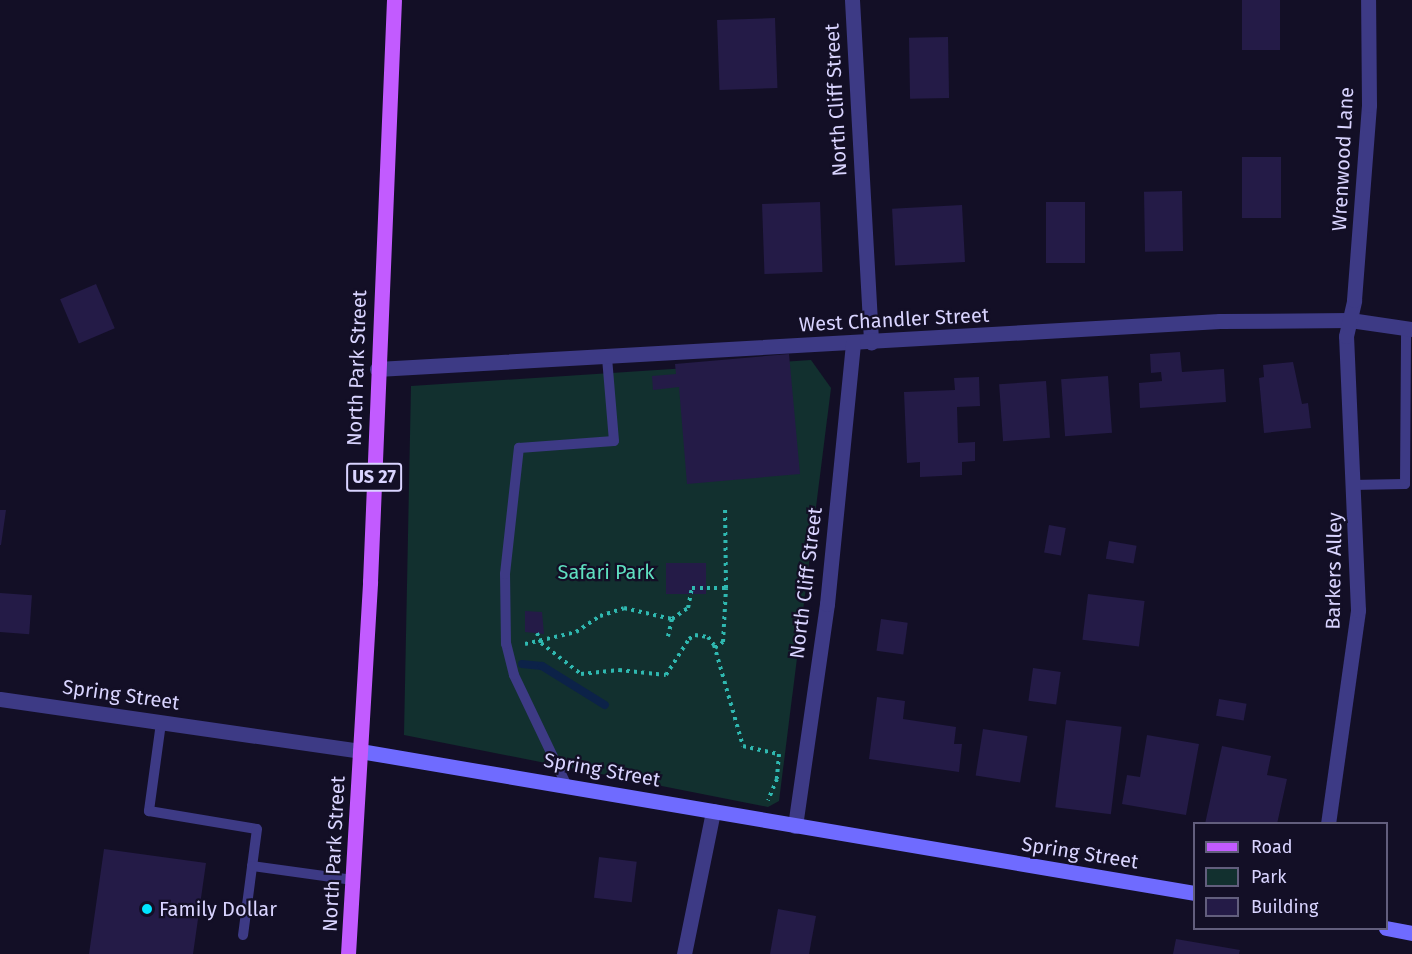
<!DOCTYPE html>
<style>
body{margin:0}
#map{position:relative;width:1412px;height:954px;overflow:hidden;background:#130f26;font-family:"Fira Sans",sans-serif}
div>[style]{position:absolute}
.green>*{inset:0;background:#12302f}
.stream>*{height:8px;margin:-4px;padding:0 4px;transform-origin:4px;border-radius:4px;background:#0c2248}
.building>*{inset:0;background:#241b47;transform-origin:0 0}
.path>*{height:4px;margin-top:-2px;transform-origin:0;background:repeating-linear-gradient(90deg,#2fb8b0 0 3px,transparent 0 7.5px)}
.lane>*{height:10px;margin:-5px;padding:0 5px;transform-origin:5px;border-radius:5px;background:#3d3a85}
.street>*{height:15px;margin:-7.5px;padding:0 7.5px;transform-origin:7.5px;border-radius:7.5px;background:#3d3a85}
.secondary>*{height:15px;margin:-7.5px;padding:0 7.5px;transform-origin:7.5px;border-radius:7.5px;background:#6f6bff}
.primary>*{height:15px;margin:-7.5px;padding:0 7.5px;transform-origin:7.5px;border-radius:7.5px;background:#c25bff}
.dots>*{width:16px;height:16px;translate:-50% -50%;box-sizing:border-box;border:3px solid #130f26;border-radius:50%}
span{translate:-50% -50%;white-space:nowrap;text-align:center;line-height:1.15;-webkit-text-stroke:4.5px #130f26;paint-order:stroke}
.shield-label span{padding:2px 4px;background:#130f26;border:2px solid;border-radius:4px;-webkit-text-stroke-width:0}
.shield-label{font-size:18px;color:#d9d4ff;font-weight:700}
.street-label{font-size:20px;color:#d9d4ff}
.park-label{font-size:20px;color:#5fe0c0}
.poi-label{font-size:20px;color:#d9d4ff}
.left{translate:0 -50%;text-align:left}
.legend{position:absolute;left:1193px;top:822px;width:195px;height:108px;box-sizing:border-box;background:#130f26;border:2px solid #625e7d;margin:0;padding:8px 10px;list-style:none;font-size:18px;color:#d9d4ff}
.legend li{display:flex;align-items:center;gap:12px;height:30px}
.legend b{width:30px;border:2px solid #625e7d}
</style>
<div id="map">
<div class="green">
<div style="clip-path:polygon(811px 360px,831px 388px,779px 801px,768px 807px,404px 735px,411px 386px)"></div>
</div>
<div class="stream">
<div style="left:522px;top:664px;width:20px;rotate:6deg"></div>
<div style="left:542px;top:666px;width:74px;rotate:31.8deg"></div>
</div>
<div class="building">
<div style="left:1242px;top:0;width:38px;height:50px"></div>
<div style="left:775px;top:18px;width:70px;height:58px;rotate:88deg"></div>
<div style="left:948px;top:37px;width:61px;height:39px;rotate:89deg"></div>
<div style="left:1242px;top:157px;width:39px;height:61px"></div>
<div style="left:1182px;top:191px;width:60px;height:38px;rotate:89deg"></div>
<div style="left:820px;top:202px;width:70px;height:58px;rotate:88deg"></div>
<div style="left:1046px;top:202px;width:39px;height:61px"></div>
<div style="left:962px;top:205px;width:57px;height:70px;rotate:87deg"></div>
<div style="left:96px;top:284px;width:48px;height:39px;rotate:67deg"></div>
<div style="clip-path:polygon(1180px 352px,1182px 372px,1224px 369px,1226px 402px,1140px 408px,1139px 383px,1162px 381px,1161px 372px,1151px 373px,1150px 354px)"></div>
<div style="clip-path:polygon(789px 354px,800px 474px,687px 484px,679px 387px,653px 390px,652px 376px,676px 374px,675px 364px)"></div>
<div style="clip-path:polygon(1293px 362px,1302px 404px,1308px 403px,1311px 428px,1264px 433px,1259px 378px,1264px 377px,1263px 365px)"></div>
<div style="left:1108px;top:376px;width:57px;height:47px;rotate:86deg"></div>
<div style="clip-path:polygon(979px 377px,980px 406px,957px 407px,958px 443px,975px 442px,975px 461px,962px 462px,962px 475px,920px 477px,920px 462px,907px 463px,904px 392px,955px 390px,954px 378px)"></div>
<div style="left:1046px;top:381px;width:57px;height:47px;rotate:86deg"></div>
<div style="clip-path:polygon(0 510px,6px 510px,1px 545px,0 545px)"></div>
<div style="left:1049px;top:525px;width:17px;height:28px;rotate:10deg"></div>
<div style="left:1109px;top:541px;width:28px;height:18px;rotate:10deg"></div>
<div style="left:666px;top:563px;width:40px;height:31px"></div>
<div style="left:0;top:593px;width:32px;height:39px;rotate:4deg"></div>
<div style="left:1088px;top:594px;width:57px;height:46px;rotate:7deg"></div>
<div style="clip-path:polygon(525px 611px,542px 612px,544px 634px,525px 632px)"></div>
<div style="left:881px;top:619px;width:27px;height:32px;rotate:8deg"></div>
<div style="left:1033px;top:668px;width:28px;height:33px;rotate:8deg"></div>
<div style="clip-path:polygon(877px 697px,905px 701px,903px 719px,956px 727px,954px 744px,962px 744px,959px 772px,869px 759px)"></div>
<div style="left:1219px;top:699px;width:28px;height:17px;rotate:10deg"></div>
<div style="left:1066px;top:720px;width:56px;height:88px;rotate:7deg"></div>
<div style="left:983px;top:729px;width:45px;height:47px;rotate:9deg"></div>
<div style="clip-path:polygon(1147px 735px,1199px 744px,1186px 815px,1122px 804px,1127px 775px,1140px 777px)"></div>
<div style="clip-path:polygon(1222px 746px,1271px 756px,1267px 775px,1287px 779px,1277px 824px,1205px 824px)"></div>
<div style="clip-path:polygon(104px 849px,206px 863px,193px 954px,89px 954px)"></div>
<div style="left:599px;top:857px;width:38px;height:41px;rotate:7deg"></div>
<div style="clip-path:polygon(778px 909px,816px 916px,809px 954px,770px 954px)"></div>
<div style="clip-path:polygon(1176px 939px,1240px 950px,1239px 954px,1173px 954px)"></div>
</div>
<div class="path">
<div style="left:672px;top:619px;width:19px;rotate:-35deg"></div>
<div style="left:688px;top:608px;width:20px;rotate:-79deg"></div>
<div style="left:692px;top:588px;width:34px"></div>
<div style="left:726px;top:588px;width:78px;rotate:-90.7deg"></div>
<div style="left:537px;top:633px;width:11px;rotate:68deg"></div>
<div style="left:541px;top:643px;width:51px;rotate:37.8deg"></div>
<div style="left:581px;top:674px;width:38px;rotate:-6deg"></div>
<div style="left:619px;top:670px;width:47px;rotate:6.1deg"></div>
<div style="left:666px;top:675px;width:43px;rotate:-57.4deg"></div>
<div style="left:689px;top:639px;width:7px;rotate:-34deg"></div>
<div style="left:695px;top:635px;width:13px;rotate:9deg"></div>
<div style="left:708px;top:637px;width:10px;rotate:53deg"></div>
<div style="left:714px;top:645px;width:105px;rotate:74deg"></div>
<div style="left:743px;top:746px;width:37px;rotate:13deg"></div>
<div style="left:779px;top:754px;width:25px;rotate:95deg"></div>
<div style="left:777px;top:779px;width:23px;rotate:113deg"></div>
<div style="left:525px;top:644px;width:52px;rotate:-13.2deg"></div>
<div style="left:576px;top:632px;width:29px;rotate:-34deg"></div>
<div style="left:600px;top:616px;width:25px;rotate:-18deg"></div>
<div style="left:624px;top:608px;width:49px;rotate:12.9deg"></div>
<div style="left:672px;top:619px;width:18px;rotate:103deg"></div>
<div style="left:715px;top:648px;width:10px;rotate:-37deg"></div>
<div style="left:723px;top:642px;width:54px;rotate:-86.8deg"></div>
</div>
<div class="lane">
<div style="left:1352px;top:485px;width:53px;rotate:-1.1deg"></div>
<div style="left:1405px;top:484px;width:156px;rotate:-89.6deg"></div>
<div style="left:161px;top:723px;width:89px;rotate:97.8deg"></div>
<div style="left:149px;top:811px;width:109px;rotate:9.5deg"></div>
<div style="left:257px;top:829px;width:107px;rotate:97.5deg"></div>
<div style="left:566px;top:784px;width:121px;rotate:-115.5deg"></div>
<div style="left:514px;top:675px;width:32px;rotate:-104deg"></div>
<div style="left:506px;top:644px;width:70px;rotate:-90.8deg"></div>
<div style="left:505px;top:574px;width:127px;rotate:-83.7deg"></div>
<div style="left:519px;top:448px;width:95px;rotate:-4.2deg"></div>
<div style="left:614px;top:441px;width:83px;rotate:-94.8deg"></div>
<div style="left:252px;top:866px;width:102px;rotate:7.9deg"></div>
</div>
<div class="street">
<div style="left:852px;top:0;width:343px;rotate:86.8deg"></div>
<div style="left:377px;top:369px;width:844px;rotate:-3.26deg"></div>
<div style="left:1220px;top:321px;width:130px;rotate:-0.4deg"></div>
<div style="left:1350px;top:320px;width:63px;rotate:8.3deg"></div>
<div style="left:0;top:699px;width:364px;rotate:8.2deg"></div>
<div style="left:1328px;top:824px;width:216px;rotate:-82deg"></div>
<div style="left:1358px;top:610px;width:274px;rotate:-92.5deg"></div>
<div style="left:1346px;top:336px;width:37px;rotate:-77deg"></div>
<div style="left:1354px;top:300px;width:196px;rotate:-85.6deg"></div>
<div style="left:1369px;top:105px;width:105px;rotate:-90.5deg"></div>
<div style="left:795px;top:826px;width:224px;rotate:-81.8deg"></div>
<div style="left:827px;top:604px;width:262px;rotate:-84.3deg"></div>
<div style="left:684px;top:954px;width:146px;rotate:-78.5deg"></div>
</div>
<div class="secondary">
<div style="left:360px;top:751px;width:846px;rotate:9.66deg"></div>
<div style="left:1386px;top:928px;width:26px;rotate:11deg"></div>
</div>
<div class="primary">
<div style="left:348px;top:954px;width:373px;rotate:-86.6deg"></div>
<div style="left:370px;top:582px;width:582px;rotate:-87.64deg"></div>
</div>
<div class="dots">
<div style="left:147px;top:909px;background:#00e5ff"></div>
</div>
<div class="shield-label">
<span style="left:374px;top:477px">US 27</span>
</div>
<div class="street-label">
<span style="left:836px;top:100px;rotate:-93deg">North Cliff Street</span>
<span style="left:1343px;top:159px;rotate:-87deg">Wrenwood Lane</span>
<span style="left:894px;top:320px;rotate:-3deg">West Chandler Street</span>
<span style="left:357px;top:368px;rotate:-88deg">North Park Street</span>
<span style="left:1334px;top:571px;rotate:-89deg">Barkers Alley</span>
<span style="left:806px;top:583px;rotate:-83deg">North Cliff Street</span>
<span style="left:121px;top:695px;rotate:8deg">Spring Street</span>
<span style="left:602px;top:770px;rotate:10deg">Spring Street</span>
<span style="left:1080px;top:853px;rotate:9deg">Spring Street</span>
<span style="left:334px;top:854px;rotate:-87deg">North Park Street</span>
</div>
<div class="park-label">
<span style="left:606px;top:572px">Safari Park</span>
</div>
<div class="poi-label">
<span class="left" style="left:159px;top:909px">Family Dollar</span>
</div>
<ul class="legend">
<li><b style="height:8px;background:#c25bff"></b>Road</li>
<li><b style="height:16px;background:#12302f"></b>Park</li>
<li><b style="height:16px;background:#241b47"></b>Building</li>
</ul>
</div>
